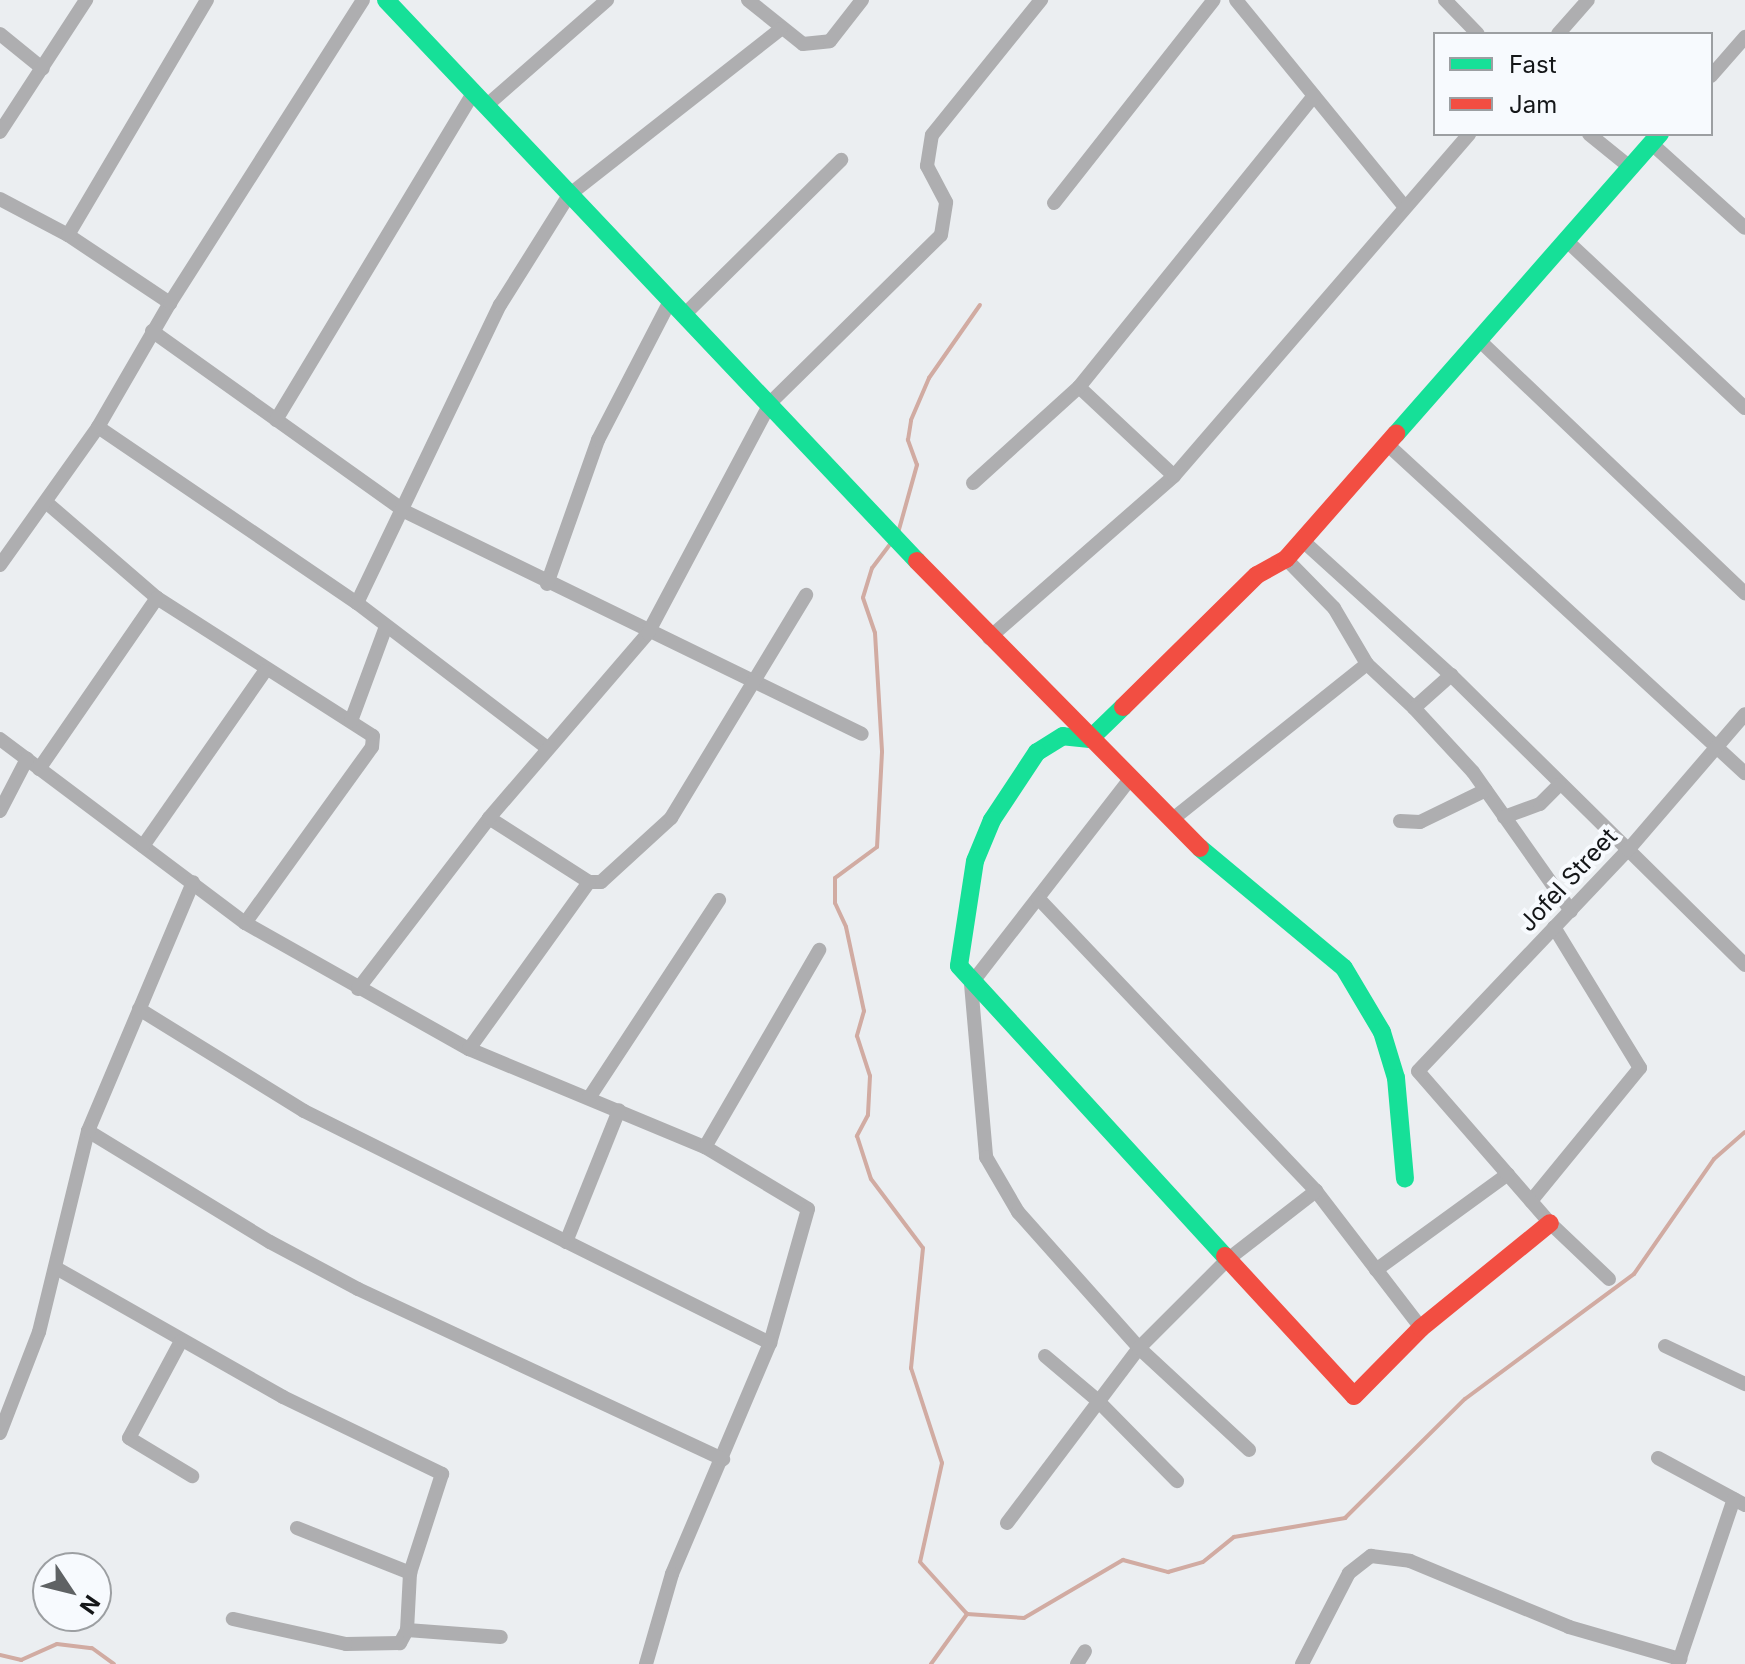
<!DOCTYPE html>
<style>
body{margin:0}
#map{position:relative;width:1745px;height:1664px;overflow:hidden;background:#ebeef1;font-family:Inter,sans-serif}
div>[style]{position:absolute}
.stream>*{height:4px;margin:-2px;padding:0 2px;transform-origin:2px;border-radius:2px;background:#d1aba2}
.street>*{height:14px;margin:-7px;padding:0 7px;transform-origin:7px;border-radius:7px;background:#aeaeb0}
.fast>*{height:18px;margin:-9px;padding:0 9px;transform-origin:9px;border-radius:9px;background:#16e098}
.jam>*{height:18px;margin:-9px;padding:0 9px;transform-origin:9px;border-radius:9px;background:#f24e42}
span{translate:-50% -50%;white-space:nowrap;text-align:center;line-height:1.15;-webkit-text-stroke:8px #f7fafe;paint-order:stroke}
.street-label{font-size:24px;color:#141618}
.legend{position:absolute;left:1433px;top:32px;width:280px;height:104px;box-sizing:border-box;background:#f7fafe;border:2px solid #9c9fa2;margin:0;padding:10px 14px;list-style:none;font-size:24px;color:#141618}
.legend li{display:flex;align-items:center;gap:16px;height:40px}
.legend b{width:40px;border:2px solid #9c9fa2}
.north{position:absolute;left:32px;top:1552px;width:80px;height:80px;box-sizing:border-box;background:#f7fafe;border:2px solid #9c9fa2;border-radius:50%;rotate:125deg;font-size:22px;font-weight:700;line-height:32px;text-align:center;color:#141618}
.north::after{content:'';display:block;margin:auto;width:28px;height:36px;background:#5f6264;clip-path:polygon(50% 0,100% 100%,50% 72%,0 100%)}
</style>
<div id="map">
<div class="stream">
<div style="left:898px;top:533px;width:71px;rotate:-74.4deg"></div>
<div style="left:917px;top:465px;width:27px;rotate:-110deg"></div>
<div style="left:908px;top:440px;width:20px;rotate:-81deg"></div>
<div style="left:911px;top:420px;width:46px;rotate:-66.8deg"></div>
<div style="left:929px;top:378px;width:89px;rotate:-55.1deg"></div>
<div style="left:891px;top:543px;width:31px;rotate:127deg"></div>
<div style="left:872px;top:568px;width:31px;rotate:107deg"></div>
<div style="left:863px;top:598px;width:37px;rotate:71deg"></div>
<div style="left:875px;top:633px;width:119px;rotate:86.6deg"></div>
<div style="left:882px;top:752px;width:95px;rotate:93deg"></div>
<div style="left:877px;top:847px;width:52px;rotate:143.6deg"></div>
<div style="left:835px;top:878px;width:25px;rotate:90deg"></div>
<div style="left:835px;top:903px;width:26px;rotate:65deg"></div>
<div style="left:846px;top:927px;width:86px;rotate:77.9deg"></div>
<div style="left:864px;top:1011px;width:26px;rotate:106deg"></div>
<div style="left:857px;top:1036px;width:42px;rotate:72deg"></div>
<div style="left:870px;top:1076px;width:39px;rotate:93deg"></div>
<div style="left:868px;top:1115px;width:24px;rotate:118deg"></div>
<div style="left:857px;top:1136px;width:45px;rotate:72deg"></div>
<div style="left:871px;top:1179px;width:86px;rotate:53deg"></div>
<div style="left:923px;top:1248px;width:121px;rotate:95.7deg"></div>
<div style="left:911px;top:1368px;width:100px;rotate:71.9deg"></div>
<div style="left:942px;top:1463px;width:101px;rotate:102.5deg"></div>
<div style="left:920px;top:1562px;width:70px;rotate:47.9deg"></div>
<div style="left:967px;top:1614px;width:57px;rotate:4deg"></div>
<div style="left:1024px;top:1618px;width:115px;rotate:-30.4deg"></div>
<div style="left:1123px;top:1560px;width:47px;rotate:14.9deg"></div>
<div style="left:1168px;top:1572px;width:36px;rotate:-16deg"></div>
<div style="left:1203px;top:1562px;width:40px;rotate:-39deg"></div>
<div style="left:1234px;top:1537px;width:113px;rotate:-9.7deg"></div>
<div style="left:1345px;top:1518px;width:169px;rotate:-44.8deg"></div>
<div style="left:1465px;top:1399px;width:210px;rotate:-36.5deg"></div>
<div style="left:1634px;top:1274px;width:140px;rotate:-55.2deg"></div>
<div style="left:1714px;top:1159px;width:41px;rotate:-41.1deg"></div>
<div style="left:0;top:1655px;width:22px;rotate:13deg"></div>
<div style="left:21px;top:1660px;width:39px;rotate:-24deg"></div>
<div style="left:57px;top:1644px;width:35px;rotate:7deg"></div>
<div style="left:92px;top:1648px;width:27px;rotate:36deg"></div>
<div style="left:931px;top:1664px;width:62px;rotate:-54.2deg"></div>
</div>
<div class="street">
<div style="left:748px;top:0;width:70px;rotate:38.7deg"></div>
<div style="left:803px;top:44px;width:27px;rotate:-6deg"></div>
<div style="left:830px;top:41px;width:52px;rotate:-52deg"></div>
<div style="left:1236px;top:0;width:266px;rotate:50.8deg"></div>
<div style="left:1445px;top:0;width:47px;rotate:45.9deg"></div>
<div style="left:0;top:34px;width:55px;rotate:39.1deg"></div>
<div style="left:1558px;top:34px;width:45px;rotate:-48.6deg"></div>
<div style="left:1711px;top:76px;width:52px;rotate:-48.9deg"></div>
<div style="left:486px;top:106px;width:161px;rotate:-41.2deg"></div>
<div style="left:0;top:132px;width:158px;rotate:-56.9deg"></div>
<div style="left:1589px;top:134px;width:54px;rotate:39deg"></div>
<div style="left:1652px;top:144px;width:125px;rotate:42.1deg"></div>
<div style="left:0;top:199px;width:77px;rotate:27.9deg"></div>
<div style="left:68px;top:235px;width:123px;rotate:33.7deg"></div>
<div style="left:1054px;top:203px;width:258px;rotate:-51.8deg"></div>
<div style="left:68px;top:235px;width:273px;rotate:-59.4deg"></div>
<div style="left:1567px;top:241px;width:244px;rotate:43.2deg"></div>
<div style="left:684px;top:315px;width:221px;rotate:-44.6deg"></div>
<div style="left:152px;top:331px;width:310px;rotate:35.5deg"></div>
<div style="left:404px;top:511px;width:509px;rotate:25.96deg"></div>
<div style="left:1480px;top:341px;width:366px;rotate:43.6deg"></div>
<div style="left:1079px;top:387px;width:130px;rotate:43.1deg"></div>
<div style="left:276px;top:420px;width:382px;rotate:-58.9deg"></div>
<div style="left:98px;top:427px;width:313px;rotate:34.2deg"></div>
<div style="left:357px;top:603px;width:239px;rotate:37.3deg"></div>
<div style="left:1388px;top:445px;width:485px;rotate:42.6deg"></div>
<div style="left:973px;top:483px;width:143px;rotate:-42.2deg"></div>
<div style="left:1079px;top:387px;width:374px;rotate:-51.1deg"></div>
<div style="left:47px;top:503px;width:145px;rotate:40.8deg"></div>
<div style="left:157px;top:598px;width:256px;rotate:32.6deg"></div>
<div style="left:373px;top:736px;width:11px;rotate:95deg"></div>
<div style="left:372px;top:747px;width:217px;rotate:125.8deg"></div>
<div style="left:1303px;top:541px;width:200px;rotate:42.2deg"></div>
<div style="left:1451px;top:675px;width:413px;rotate:44.6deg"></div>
<div style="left:0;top:565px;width:169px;rotate:-54.6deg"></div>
<div style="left:98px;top:427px;width:143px;rotate:-59.9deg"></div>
<div style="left:170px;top:303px;width:359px;rotate:-57.5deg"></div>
<div style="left:547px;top:584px;width:153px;rotate:-70.5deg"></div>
<div style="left:598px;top:440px;width:157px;rotate:-62.6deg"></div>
<div style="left:357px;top:603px;width:331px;rotate:-64.4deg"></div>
<div style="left:500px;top:305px;width:130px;rotate:-57.9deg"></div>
<div style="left:569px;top:195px;width:269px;rotate:-38.1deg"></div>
<div style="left:989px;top:638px;width:246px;rotate:-41.2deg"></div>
<div style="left:1174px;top:476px;width:452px;rotate:-49.2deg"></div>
<div style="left:1367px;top:664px;width:64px;rotate:43.1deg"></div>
<div style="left:1414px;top:708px;width:50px;rotate:-41.7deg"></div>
<div style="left:1414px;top:708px;width:87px;rotate:47.3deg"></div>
<div style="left:1473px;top:772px;width:170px;rotate:54.8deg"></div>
<div style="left:351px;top:721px;width:98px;rotate:-69.7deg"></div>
<div style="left:0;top:739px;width:306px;rotate:36.9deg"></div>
<div style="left:245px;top:923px;width:257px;rotate:29.4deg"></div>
<div style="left:469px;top:1049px;width:256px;rotate:22.6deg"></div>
<div style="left:705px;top:1147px;width:120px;rotate:31deg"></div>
<div style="left:808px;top:1209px;width:139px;rotate:105.8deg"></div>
<div style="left:770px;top:1343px;width:251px;rotate:113deg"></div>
<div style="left:672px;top:1574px;width:94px;rotate:106.1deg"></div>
<div style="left:39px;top:769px;width:208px;rotate:-55.4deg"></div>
<div style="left:1130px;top:779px;width:259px;rotate:127.8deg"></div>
<div style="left:971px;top:984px;width:174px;rotate:85deg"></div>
<div style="left:986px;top:1157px;width:64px;rotate:59.8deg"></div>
<div style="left:1018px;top:1212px;width:182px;rotate:48.3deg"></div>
<div style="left:1139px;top:1348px;width:150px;rotate:42.8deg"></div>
<div style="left:0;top:811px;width:59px;rotate:-62.6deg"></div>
<div style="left:1504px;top:817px;width:38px;rotate:-20deg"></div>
<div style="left:1540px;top:804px;width:27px;rotate:-45deg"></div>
<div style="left:489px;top:818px;width:119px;rotate:32.6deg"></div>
<div style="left:589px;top:882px;width:12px"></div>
<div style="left:601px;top:882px;width:95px;rotate:-42.4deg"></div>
<div style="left:671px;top:818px;width:261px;rotate:-58.8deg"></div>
<div style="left:1174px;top:818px;width:247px;rotate:-38.6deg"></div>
<div style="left:1367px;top:664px;width:65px;rotate:-120.5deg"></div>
<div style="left:1334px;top:608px;width:69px;rotate:-134.4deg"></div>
<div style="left:1400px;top:821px;width:20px;rotate:3deg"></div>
<div style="left:1420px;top:822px;width:73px;rotate:-25.9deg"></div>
<div style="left:143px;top:846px;width:213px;rotate:-55.1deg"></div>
<div style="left:1038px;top:898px;width:404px;rotate:46.5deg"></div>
<div style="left:1316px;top:1191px;width:173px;rotate:52.5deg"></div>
<div style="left:358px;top:989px;width:215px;rotate:-52.5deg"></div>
<div style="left:489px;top:818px;width:244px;rotate:-49.3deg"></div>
<div style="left:648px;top:633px;width:262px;rotate:-62deg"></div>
<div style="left:771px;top:402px;width:238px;rotate:-44.5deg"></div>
<div style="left:941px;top:235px;width:33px;rotate:-81deg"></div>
<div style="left:946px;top:202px;width:41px;rotate:-117.8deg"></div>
<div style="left:927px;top:166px;width:31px;rotate:-81deg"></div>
<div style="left:932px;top:135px;width:174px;rotate:-51.1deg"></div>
<div style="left:139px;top:1009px;width:194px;rotate:31.7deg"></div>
<div style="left:304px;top:1111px;width:521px;rotate:26.47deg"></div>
<div style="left:469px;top:1049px;width:206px;rotate:-54.3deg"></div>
<div style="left:589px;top:1098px;width:237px;rotate:-56.7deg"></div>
<div style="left:88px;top:1131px;width:213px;rotate:31.4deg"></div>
<div style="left:270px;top:1242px;width:100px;rotate:28.1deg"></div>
<div style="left:358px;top:1289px;width:403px;rotate:25deg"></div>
<div style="left:705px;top:1147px;width:228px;rotate:-59.9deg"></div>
<div style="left:1531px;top:1201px;width:172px;rotate:-50.7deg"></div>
<div style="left:1640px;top:1068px;width:165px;rotate:-121.4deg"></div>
<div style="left:566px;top:1242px;width:142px;rotate:-68.1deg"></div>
<div style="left:56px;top:1268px;width:261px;rotate:29.6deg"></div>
<div style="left:283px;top:1397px;width:177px;rotate:25.8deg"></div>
<div style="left:442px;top:1474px;width:104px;rotate:107.9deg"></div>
<div style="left:410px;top:1573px;width:57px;rotate:93deg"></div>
<div style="left:407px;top:1630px;width:15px;rotate:118deg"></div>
<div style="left:400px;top:1643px;width:54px;rotate:178.9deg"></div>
<div style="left:346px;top:1644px;width:116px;rotate:-167.5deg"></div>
<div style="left:1376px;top:1270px;width:163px;rotate:-36deg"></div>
<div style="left:1609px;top:1279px;width:81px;rotate:-136.5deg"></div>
<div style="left:1550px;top:1223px;width:201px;rotate:-131deg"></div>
<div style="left:1418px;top:1071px;width:305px;rotate:-46.5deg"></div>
<div style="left:1628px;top:850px;width:179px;rotate:-49.3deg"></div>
<div style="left:181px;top:1341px;width:110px;rotate:118.2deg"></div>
<div style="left:129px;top:1438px;width:74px;rotate:31.1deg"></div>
<div style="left:1665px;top:1346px;width:89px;rotate:25.4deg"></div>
<div style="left:1045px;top:1356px;width:68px;rotate:40.2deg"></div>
<div style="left:1097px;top:1400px;width:114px;rotate:45.4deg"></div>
<div style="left:0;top:1433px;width:108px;rotate:-68.9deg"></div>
<div style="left:39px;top:1332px;width:207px;rotate:-76.3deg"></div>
<div style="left:88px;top:1131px;width:270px;rotate:-67.1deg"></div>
<div style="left:1658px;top:1458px;width:99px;rotate:28.4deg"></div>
<div style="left:1007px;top:1523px;width:219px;rotate:-53deg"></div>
<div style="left:1139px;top:1348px;width:124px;rotate:-45deg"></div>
<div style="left:1227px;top:1260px;width:113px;rotate:-37.8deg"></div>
<div style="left:297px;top:1528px;width:122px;rotate:21.7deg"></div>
<div style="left:407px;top:1630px;width:94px;rotate:4.3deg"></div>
<div style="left:1077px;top:1664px;width:15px;rotate:-58deg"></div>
<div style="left:1302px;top:1664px;width:102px;rotate:-62.7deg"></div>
<div style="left:1349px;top:1573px;width:28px;rotate:-38deg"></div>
<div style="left:1371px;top:1556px;width:39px;rotate:7deg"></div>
<div style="left:1410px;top:1561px;width:172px;rotate:22.5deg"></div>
<div style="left:1569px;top:1627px;width:116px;rotate:16.1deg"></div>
<div style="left:1678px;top:1664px;width:174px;rotate:-71.3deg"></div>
</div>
<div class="fast">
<div style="left:386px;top:0;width:772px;rotate:46.57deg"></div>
<div style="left:1396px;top:434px;width:400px;rotate:-48.7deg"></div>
<div style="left:1123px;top:707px;width:46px;rotate:135.9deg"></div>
<div style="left:1090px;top:739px;width:27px;rotate:-174deg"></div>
<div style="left:1063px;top:736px;width:31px;rotate:148deg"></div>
<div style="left:1037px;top:752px;width:82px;rotate:123.5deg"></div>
<div style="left:992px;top:820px;width:44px;rotate:112.5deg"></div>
<div style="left:975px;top:861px;width:106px;rotate:98.7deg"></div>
<div style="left:959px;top:966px;width:394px;rotate:47.5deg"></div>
<div style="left:1200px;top:848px;width:187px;rotate:39.8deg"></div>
<div style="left:1344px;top:968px;width:74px;rotate:59.3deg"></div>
<div style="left:1382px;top:1032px;width:48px;rotate:73.1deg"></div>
<div style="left:1396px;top:1078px;width:101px;rotate:84.9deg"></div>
</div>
<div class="jam">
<div style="left:917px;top:561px;width:403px;rotate:45.4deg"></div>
<div style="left:1123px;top:707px;width:188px;rotate:-44.6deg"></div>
<div style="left:1257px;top:575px;width:33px;rotate:-29deg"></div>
<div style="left:1286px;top:559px;width:167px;rotate:-48.7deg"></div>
<div style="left:1225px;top:1256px;width:190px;rotate:47.3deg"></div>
<div style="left:1354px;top:1396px;width:95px;rotate:-45.4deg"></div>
<div style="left:1421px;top:1328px;width:166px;rotate:-39.1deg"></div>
</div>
<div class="street-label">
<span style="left:1568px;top:880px;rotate:-47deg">Jofel Street</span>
</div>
<ul class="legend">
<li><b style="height:10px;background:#16e098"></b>Fast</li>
<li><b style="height:10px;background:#f24e42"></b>Jam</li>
</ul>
<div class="north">N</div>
</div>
